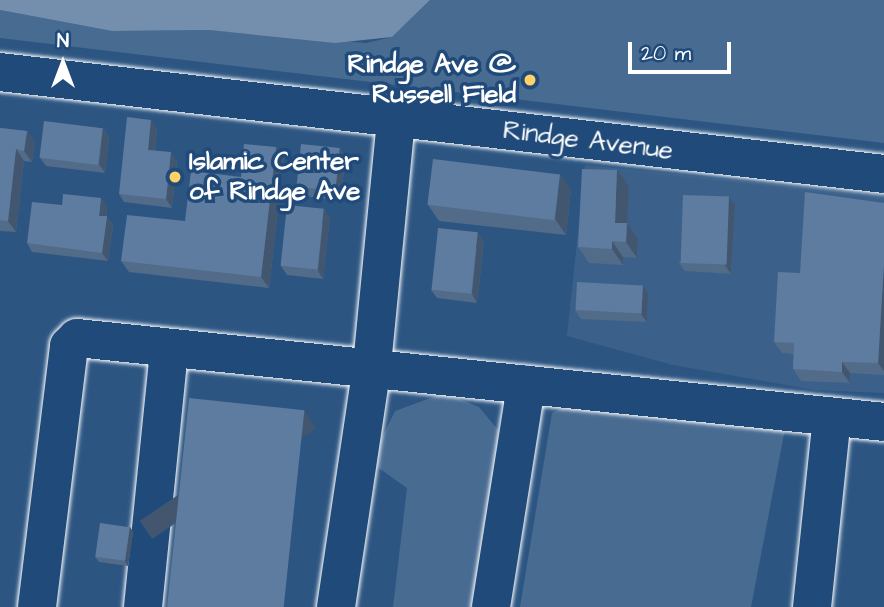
<!DOCTYPE html>
<style>
body{margin:0}
#map{position:relative;width:884px;height:607px;overflow:hidden;background:#2c5582;font-family:"Architects Daughter",sans-serif}
div>[style]{position:absolute}
.built>*{inset:0;background:#3b618b}
.green>*{inset:0;background:#486b92}
.water>*{inset:0;background:#748fad}
.roads{filter:drop-shadow(0 0 2px #fff) drop-shadow(0 0 2px #fff)}
.minor>*{height:38px;margin:-19px;padding:0 19px;transform-origin:19px;border-radius:19px;background:#1f4a7a}
.wall>*{inset:0;background:#516b89}
.shaded-wall>*{inset:0;background:#42576f;transform-origin:0 0}
.building>*{inset:0;background:#5e7c9f;transform-origin:0 0}
.dots>*{width:19px;height:19px;translate:-50% -50%;box-sizing:border-box;border:4px solid #1f4a7a;border-radius:50%}
span{translate:-50% -50%;white-space:nowrap;text-align:center;line-height:1.15;-webkit-text-stroke:7px #1f4a7a;paint-order:stroke}
.poi-label{font-size:26px;color:#fff;font-weight:700}
.right{translate:-100% -50%;text-align:right}
.left{translate:0 -50%;text-align:left}
.street-label{font-size:26px;color:#fff}
.north{position:absolute;left:28px;top:28px;width:70px;height:70px;-webkit-text-stroke:5px #1f4a7a;paint-order:stroke;rotate:0deg;font-size:19px;font-weight:700;line-height:28px;text-align:center;color:#fff}
.north::after{content:'';display:block;margin:auto;width:24px;height:32px;background:#fff;clip-path:polygon(50% 0,100% 100%,50% 72%,0 100%)}
.scale{position:absolute;left:628px;top:42px;width:103px;height:32px;box-sizing:border-box;border:4px solid #fff;border-top:0;padding-left:9px;font-size:21px;line-height:24px;white-space:nowrap;color:#fff;-webkit-text-stroke:5px #1f4a7a;paint-order:stroke}
</style>
<div id="map">
<div class="built">
<div style="clip-path:polygon(585px 165px,884px 195px,884px 393px,815px 390px,673px 365px,567px 336px)"></div>
</div>
<div class="green">
<div style="clip-path:polygon(430px 0,884px 0,884px 143px,0 38px,0 10px,112px 31px,209px 30px,366px 43px,392px 37px)"></div>
<div style="clip-path:polygon(444px 393px,479px 407px,504px 437px,481px 607px,393px 607px,407px 488px,370px 462px,395px 411px)"></div>
<div style="clip-path:polygon(569px 405px,785px 429px,751px 607px,520px 607px,552px 413px)"></div>
</div>
<div class="water">
<div style="clip-path:polygon(0 0,430px 0,392px 37px,335px 43px,209px 30px,112px 31px,0 10px)"></div>
</div>
<div class="roads">
<div class="minor">
<div style="left:0;top:72px;width:890px;rotate:6.58deg"></div>
<div style="left:37px;top:607px;width:263px;rotate:-83deg"></div>
<div style="left:69px;top:346px;width:11px;rotate:-45deg"></div>
<div style="left:77px;top:338px;width:811px;rotate:5.94deg"></div>
<div style="left:143px;top:607px;width:259px;rotate:-84.2deg"></div>
<div style="left:336px;top:607px;width:245px;rotate:-81.5deg"></div>
<div style="left:372px;top:365px;width:247px;rotate:-84.4deg"></div>
<div style="left:491px;top:607px;width:225px;rotate:-81deg"></div>
<div style="left:812px;top:607px;width:191px;rotate:-84deg"></div>
</div>
</div>
<div class="wall">
<div style="clip-path:polygon(0 128px,27px 131px,35px 142px,32px 162px,24px 161px,16px 232px,0 231px)"></div>
<div style="clip-path:polygon(103px 128px,109px 137px,105px 173px,46px 166px,40px 158px)"></div>
<div style="clip-path:polygon(157px 129px,155px 151px,177px 161px,172px 208px,124px 202px,119px 194px)"></div>
<div style="clip-path:polygon(276px 147px,284px 158px,269px 288px,129px 272px,121px 261px,185px 221px,241px 177px)"></div>
<div style="clip-path:polygon(346px 157px,340px 200px,301px 196px,296px 187px)"></div>
<div style="clip-path:polygon(629px 186px,626px 223px,638px 239px,637px 258px,623px 257px,623px 265px,589px 263px,578px 247px)"></div>
<div style="clip-path:polygon(571px 189px,566px 235px,439px 221px,428px 205px)"></div>
<div style="clip-path:polygon(101px 198px,107px 207px,106px 216px,113px 225px,108px 261px,32px 252px,27px 243px,62px 205px)"></div>
<div style="clip-path:polygon(884px 203px,884px 375px,850px 373px,850px 383px,801px 381px,793px 369px,794px 354px,782px 353px,774px 342px,800px 273px)"></div>
<div style="clip-path:polygon(735px 205px,731px 274px,685px 271px,679px 263px)"></div>
<div style="clip-path:polygon(330px 217px,323px 279px,287px 275px,281px 266px)"></div>
<div style="clip-path:polygon(484px 241px,477px 303px,437px 298px,431px 290px)"></div>
<div style="clip-path:polygon(648px 294px,647px 322px,581px 319px,575px 310px)"></div>
<div style="clip-path:polygon(130px 527px,133px 532px,128px 566px,99px 562px,95px 557px)"></div>
</div>
<div class="shaded-wall">
<div style="clip-path:polygon(151px 120px,157px 129px,154px 159px,148px 150px)"></div>
<div style="clip-path:polygon(103px 128px,109px 137px,105px 173px,99px 164px)"></div>
<div style="clip-path:polygon(27px 131px,35px 142px,32px 162px,24px 151px)"></div>
<div style="clip-path:polygon(276px 147px,284px 158px,269px 288px,261px 277px)"></div>
<div style="clip-path:polygon(340px 148px,346px 157px,340px 200px,335px 192px)"></div>
<div style="clip-path:polygon(16px 149px,24px 161px,16px 232px,8px 221px)"></div>
<div style="clip-path:polygon(171px 152px,177px 161px,172px 208px,166px 199px)"></div>
<div style="clip-path:polygon(617px 170px,629px 186px,626px 239px,615px 223px)"></div>
<div style="clip-path:polygon(560px 174px,571px 189px,566px 235px,555px 219px)"></div>
<div style="clip-path:polygon(729px 197px,735px 205px,731px 274px,725px 265px)"></div>
<div style="clip-path:polygon(101px 198px,107px 207px,105px 224px,99px 216px)"></div>
<div style="clip-path:polygon(324px 209px,330px 217px,323px 279px,318px 271px)"></div>
<div style="clip-path:polygon(107px 216px,113px 225px,108px 261px,102px 253px)"></div>
<div style="clip-path:polygon(627px 223px,638px 239px,637px 258px,626px 242px)"></div>
<div style="clip-path:polygon(478px 232px,484px 241px,477px 303px,472px 294px)"></div>
<div style="clip-path:polygon(612px 241px,623px 257px,623px 265px,612px 249px)"></div>
<div style="clip-path:polygon(884px 263px,884px 371px,878px 363px)"></div>
<div style="clip-path:polygon(643px 286px,648px 294px,647px 322px,641px 314px)"></div>
<div style="clip-path:polygon(842px 362px,850px 373px,850px 383px,842px 372px)"></div>
<div style="left:304px;top:410px;width:22px;height:198px;rotate:56deg"></div>
<div style="clip-path:polygon(130px 527px,133px 532px,128px 566px,125px 561px)"></div>
</div>
<div class="building">
<div style="clip-path:polygon(127px 117px,151px 120px,148px 150px,171px 152px,166px 199px,119px 194px)"></div>
<div style="left:44px;top:121px;width:59px;height:37px;rotate:7deg"></div>
<div style="clip-path:polygon(0 128px,27px 131px,24px 151px,16px 149px,8px 221px,0 220px)"></div>
<div style="clip-path:polygon(244px 144px,276px 147px,261px 277px,121px 261px,127px 215px,185px 221px,191px 171px,241px 177px)"></div>
<div style="left:301px;top:144px;width:39px;height:43px;rotate:6deg"></div>
<div style="left:433px;top:159px;width:128px;height:46px;rotate:7deg"></div>
<div style="clip-path:polygon(582px 169px,617px 170px,615px 223px,627px 223px,626px 242px,612px 241px,612px 249px,578px 247px)"></div>
<div style="clip-path:polygon(805px 192px,884px 203px,884px 263px,878px 363px,842px 362px,842px 372px,793px 369px,794px 343px,774px 342px,778px 272px,800px 273px)"></div>
<div style="clip-path:polygon(63px 194px,101px 198px,99px 216px,107px 216px,102px 253px,27px 243px,32px 202px,62px 205px)"></div>
<div style="left:683px;top:195px;width:46px;height:68px;rotate:2deg"></div>
<div style="left:287px;top:205px;width:37px;height:61px;rotate:6deg"></div>
<div style="left:438px;top:228px;width:40px;height:62px;rotate:6deg"></div>
<div style="left:577px;top:282px;width:66px;height:28px;rotate:3deg"></div>
<div style="left:189px;top:398px;width:116px;height:210px;rotate:6deg"></div>
<div style="left:100px;top:523px;width:30px;height:34px;rotate:8deg"></div>
</div>
<div class="dots">
<div style="left:530px;top:80px;background:#ffd166"></div>
<div style="left:175px;top:177px;background:#ffd166"></div>
</div>
<div class="poi-label">
<span class="right" style="left:516px;top:80px">Rindge Ave @<br>Russell Field</span>
<span class="left" style="left:189px;top:177px">Islamic Center<br>of Rindge Ave</span>
</div>
<div class="street-label">
<span style="left:588px;top:141px;rotate:7deg">Rindge Avenue</span>
</div>
<div class="north">N</div>
<div class="scale">20 m</div>
</div>
